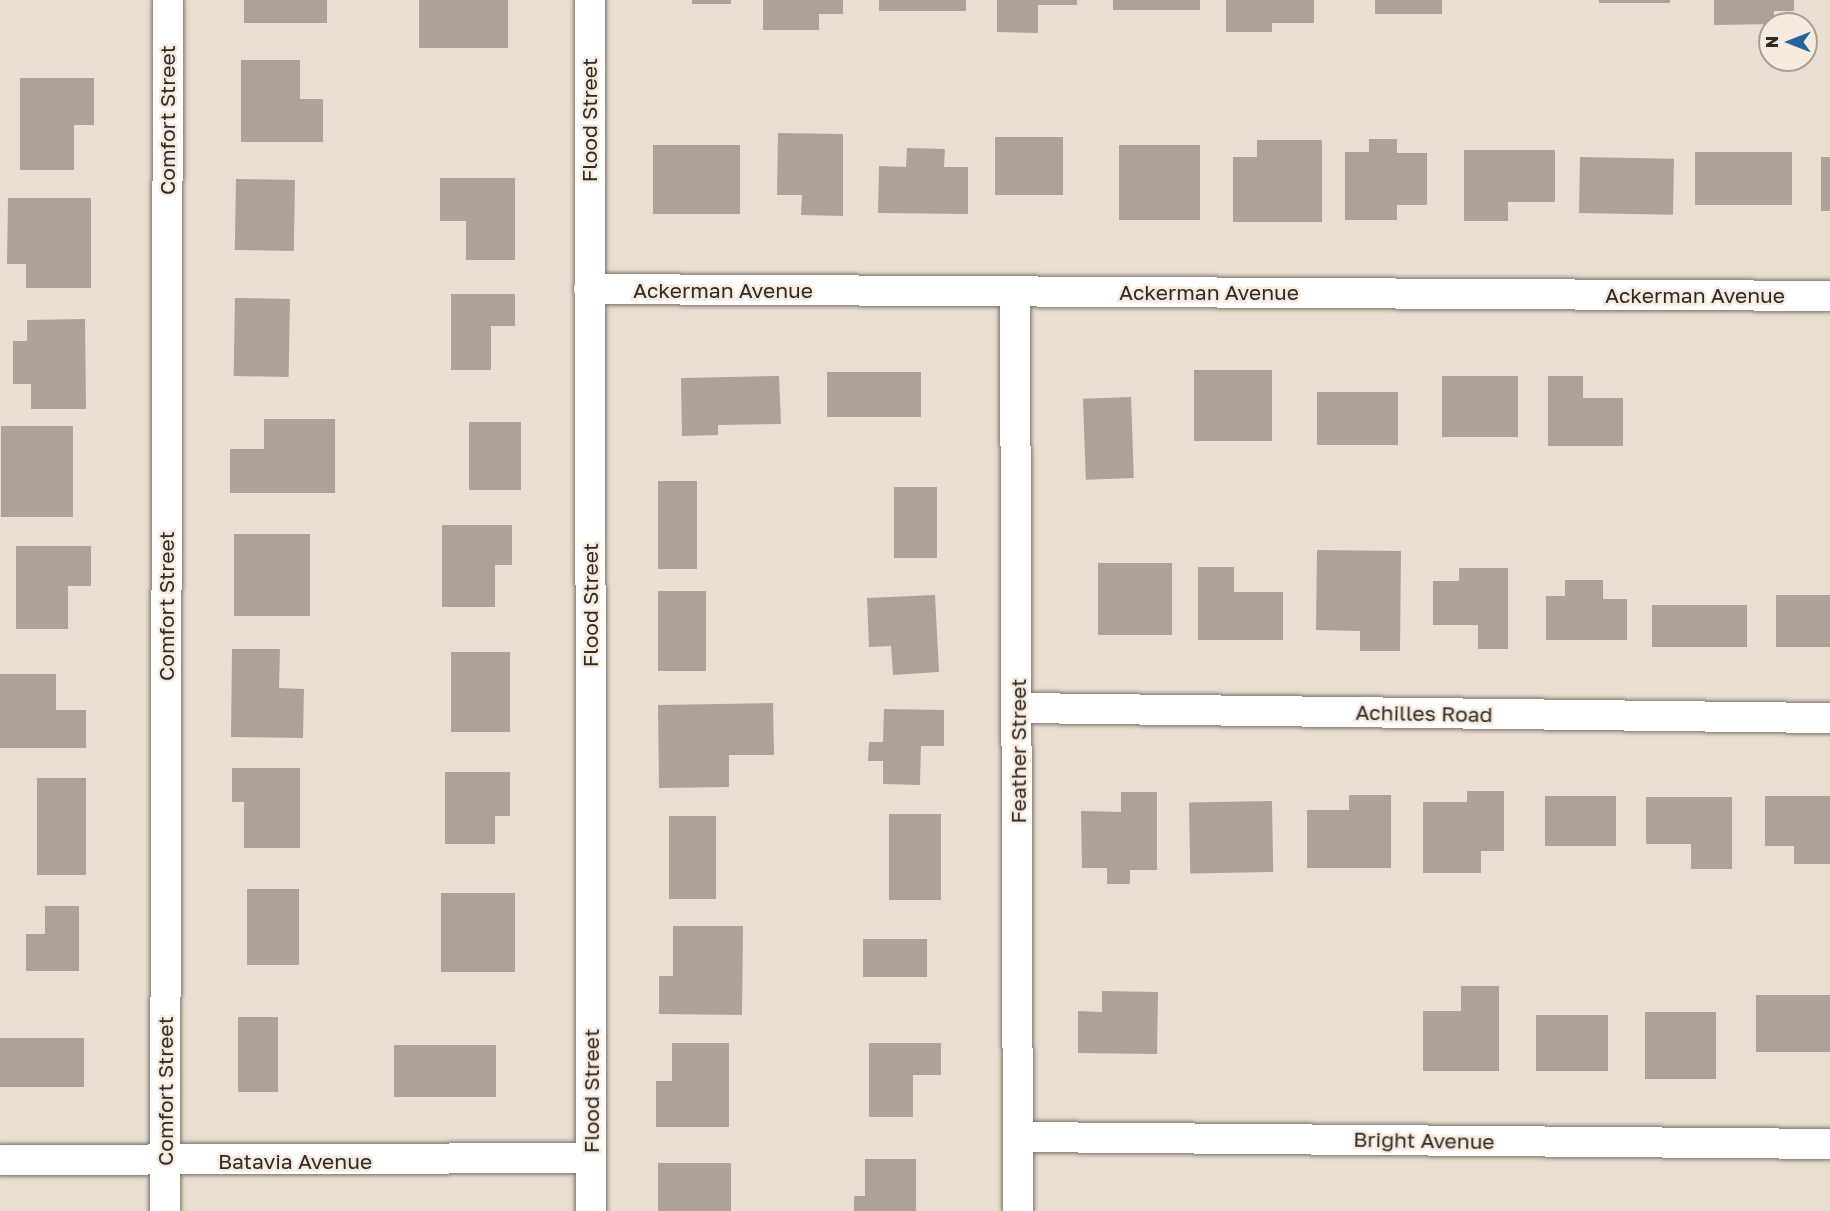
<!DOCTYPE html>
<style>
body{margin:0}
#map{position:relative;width:1830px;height:1211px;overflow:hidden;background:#eaded2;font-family:"Golos Text",sans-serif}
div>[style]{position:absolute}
.building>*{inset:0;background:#ada297;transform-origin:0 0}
.roads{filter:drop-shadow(0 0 2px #7e7368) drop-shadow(0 0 2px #7e7368)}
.street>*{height:30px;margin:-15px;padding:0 15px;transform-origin:15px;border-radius:15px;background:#fff}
span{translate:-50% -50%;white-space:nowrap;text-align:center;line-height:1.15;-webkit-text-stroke:5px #f7ebdf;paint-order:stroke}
.street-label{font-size:21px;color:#2f2a26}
.north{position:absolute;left:1758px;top:12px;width:60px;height:60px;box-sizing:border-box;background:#f7ebdf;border:2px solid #a79e95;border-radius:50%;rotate:270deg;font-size:16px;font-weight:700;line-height:24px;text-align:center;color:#2f2a26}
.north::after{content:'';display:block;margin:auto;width:21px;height:27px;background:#24659a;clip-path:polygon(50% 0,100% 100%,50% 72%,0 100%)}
</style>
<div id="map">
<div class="building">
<div style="left:244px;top:0;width:83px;height:23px"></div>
<div style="left:419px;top:0;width:89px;height:48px"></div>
<div style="left:692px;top:0;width:39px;height:4px"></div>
<div style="clip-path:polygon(763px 0,843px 0,843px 14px,819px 14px,819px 30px,763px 30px)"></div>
<div style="left:879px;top:0;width:87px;height:11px"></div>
<div style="clip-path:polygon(997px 0,1077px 0,1077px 5px,1038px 5px,1038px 33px,997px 32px)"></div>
<div style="left:1113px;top:0;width:87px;height:10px"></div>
<div style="clip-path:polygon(1226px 0,1314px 0,1314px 23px,1272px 23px,1272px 32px,1226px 32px)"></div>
<div style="left:1375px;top:0;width:67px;height:14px"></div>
<div style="left:1599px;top:0;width:71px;height:3px"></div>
<div style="clip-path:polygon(1714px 0,1794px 0,1794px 11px,1774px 11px,1774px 24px,1714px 25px)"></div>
<div style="clip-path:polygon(241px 60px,300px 60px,300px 99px,323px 99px,323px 142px,241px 142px)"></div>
<div style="clip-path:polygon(20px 78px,94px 78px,94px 125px,74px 125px,74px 170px,20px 170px)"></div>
<div style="clip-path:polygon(778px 133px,843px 134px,843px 216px,801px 215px,802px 195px,777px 195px)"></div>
<div style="left:995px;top:137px;width:68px;height:58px"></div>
<div style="clip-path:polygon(1369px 139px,1397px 139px,1397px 153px,1427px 153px,1427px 205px,1397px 205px,1397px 220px,1345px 220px,1345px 152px,1369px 152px)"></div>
<div style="clip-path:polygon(1257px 140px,1322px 140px,1322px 222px,1233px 222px,1233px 157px,1257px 157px)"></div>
<div style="left:653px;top:145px;width:87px;height:69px"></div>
<div style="left:1119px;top:145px;width:81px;height:75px"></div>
<div style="clip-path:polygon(907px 148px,945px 149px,944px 167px,968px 167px,968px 214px,878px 213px,879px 166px,906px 167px)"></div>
<div style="clip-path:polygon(1464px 150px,1555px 150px,1555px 202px,1508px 202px,1508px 221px,1464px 221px)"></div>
<div style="left:1695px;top:152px;width:97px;height:53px"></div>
<div style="left:1580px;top:157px;width:94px;height:56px;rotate:1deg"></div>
<div style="left:1821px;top:157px;width:9px;height:54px"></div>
<div style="clip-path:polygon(440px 178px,515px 178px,515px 260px,466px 260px,466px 221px,440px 221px)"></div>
<div style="left:236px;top:179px;width:59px;height:71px;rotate:1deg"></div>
<div style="clip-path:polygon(8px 198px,91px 198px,91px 288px,26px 288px,26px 264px,7px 264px)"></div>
<div style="clip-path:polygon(451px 294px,515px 294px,515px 326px,491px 326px,491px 370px,451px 370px)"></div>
<div style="left:235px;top:298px;width:55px;height:78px;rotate:1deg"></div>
<div style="clip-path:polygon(85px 319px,86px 409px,31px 409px,31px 384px,13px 384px,13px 341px,27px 341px,27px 320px)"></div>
<div style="left:1194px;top:370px;width:78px;height:71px"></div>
<div style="left:827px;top:372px;width:94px;height:45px"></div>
<div style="clip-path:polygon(779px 376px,781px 424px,718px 425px,718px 435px,682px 436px,681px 378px)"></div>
<div style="left:1442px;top:376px;width:76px;height:61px"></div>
<div style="clip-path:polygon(1548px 376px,1583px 376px,1583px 398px,1623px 398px,1623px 446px,1548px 446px)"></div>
<div style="left:1317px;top:392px;width:81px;height:53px"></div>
<div style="left:1131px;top:397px;width:81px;height:48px;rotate:88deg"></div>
<div style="clip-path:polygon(264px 419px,335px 419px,335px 493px,230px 493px,230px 449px,264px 449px)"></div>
<div style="left:469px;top:422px;width:52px;height:68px"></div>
<div style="left:1px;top:426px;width:72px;height:91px"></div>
<div style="left:658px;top:481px;width:39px;height:88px"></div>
<div style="left:894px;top:487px;width:43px;height:71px"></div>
<div style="clip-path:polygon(442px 525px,512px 525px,512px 565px,495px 565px,495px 607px,442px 607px)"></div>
<div style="left:234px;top:534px;width:76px;height:82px"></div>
<div style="clip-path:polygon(16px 546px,91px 546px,91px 586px,68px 586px,68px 629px,16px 629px)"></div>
<div style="clip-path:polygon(1317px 550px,1401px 551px,1400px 651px,1360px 651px,1360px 631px,1316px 630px)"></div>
<div style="left:1098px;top:563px;width:74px;height:72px"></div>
<div style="clip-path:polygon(1198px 567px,1234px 567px,1234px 592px,1283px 592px,1283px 640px,1198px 640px)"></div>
<div style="clip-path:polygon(1459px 568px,1508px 568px,1508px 649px,1478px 649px,1478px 625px,1433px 625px,1433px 581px,1459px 581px)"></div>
<div style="clip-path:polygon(1565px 580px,1603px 580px,1603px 599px,1627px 599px,1627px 640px,1546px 640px,1546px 596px,1565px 596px)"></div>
<div style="left:658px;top:591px;width:48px;height:80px"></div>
<div style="clip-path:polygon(935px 595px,939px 672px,893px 675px,891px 646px,869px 647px,867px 598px)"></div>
<div style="left:1776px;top:595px;width:54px;height:52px"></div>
<div style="left:1652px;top:605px;width:95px;height:42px"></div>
<div style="clip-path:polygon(232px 649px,280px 649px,279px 688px,304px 689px,303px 738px,231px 737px)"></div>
<div style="left:451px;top:652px;width:59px;height:80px"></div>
<div style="clip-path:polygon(0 674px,56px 674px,56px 710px,86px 710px,86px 748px,0 748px)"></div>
<div style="clip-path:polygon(773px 703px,774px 755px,729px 755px,729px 787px,659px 788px,658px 705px)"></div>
<div style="clip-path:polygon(884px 709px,944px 710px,944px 746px,921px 746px,920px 785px,883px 784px,883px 761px,868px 761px,869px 742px,883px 742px)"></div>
<div style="clip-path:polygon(232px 768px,300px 768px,300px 848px,244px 848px,244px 802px,232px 802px)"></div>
<div style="clip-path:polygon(445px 772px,510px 772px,510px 816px,495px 816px,495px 844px,445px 844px)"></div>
<div style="left:37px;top:778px;width:49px;height:97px"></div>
<div style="clip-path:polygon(1467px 791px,1504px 791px,1504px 851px,1481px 851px,1481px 873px,1423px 873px,1423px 802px,1467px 802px)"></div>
<div style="clip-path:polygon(1121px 792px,1157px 792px,1157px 870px,1130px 870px,1130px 884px,1107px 884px,1107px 868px,1082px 868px,1081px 811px,1121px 812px)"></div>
<div style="clip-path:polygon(1349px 795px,1391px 795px,1391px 868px,1307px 868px,1307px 810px,1349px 810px)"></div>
<div style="left:1545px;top:796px;width:71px;height:50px"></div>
<div style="clip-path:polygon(1765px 796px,1830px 796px,1830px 864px,1794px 864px,1794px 846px,1765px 846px)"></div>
<div style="clip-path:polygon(1646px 797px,1732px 797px,1732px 869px,1691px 869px,1691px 844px,1646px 844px)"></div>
<div style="left:1272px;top:801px;width:71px;height:83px;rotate:89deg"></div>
<div style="left:889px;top:814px;width:52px;height:86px"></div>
<div style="left:669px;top:816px;width:47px;height:83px"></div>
<div style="left:247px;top:889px;width:52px;height:76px"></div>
<div style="left:441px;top:893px;width:74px;height:79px"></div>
<div style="clip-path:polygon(45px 906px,79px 906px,79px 971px,26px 971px,26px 934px,45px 934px)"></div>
<div style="clip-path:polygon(673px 926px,743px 926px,742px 1015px,659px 1014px,659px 976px,673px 976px)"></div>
<div style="left:863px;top:939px;width:64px;height:38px"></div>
<div style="clip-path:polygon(1461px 986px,1499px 986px,1499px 1071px,1423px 1071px,1423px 1011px,1461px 1011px)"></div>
<div style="clip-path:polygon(1102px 991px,1158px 992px,1157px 1054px,1078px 1053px,1078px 1011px,1102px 1012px)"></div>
<div style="left:1756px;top:995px;width:74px;height:57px"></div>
<div style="left:1645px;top:1012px;width:71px;height:67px"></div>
<div style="left:1536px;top:1015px;width:72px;height:56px"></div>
<div style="left:238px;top:1017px;width:40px;height:75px"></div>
<div style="left:0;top:1038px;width:84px;height:49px"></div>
<div style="clip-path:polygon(672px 1043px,729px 1043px,729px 1127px,656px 1127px,656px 1081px,672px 1081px)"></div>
<div style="clip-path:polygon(869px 1043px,941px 1043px,941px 1075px,913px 1075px,913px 1117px,869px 1117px)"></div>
<div style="left:394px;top:1045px;width:102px;height:52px"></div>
<div style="clip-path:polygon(865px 1159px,916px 1159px,916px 1211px,854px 1211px,854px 1196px,865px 1196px)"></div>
<div style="left:658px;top:1163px;width:73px;height:48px"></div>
</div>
<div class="roads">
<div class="street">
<div style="left:590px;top:0;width:1211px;rotate:89.95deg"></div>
<div style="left:589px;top:289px;width:1241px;rotate:0.32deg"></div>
<div style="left:1015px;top:291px;width:920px;rotate:89.81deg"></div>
<div style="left:1019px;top:708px;width:811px;rotate:0.71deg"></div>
<div style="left:1018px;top:1137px;width:812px;rotate:0.49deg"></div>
<div style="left:0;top:1160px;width:591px;rotate:-0.19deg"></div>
<div style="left:165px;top:1211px;width:1211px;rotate:-89.86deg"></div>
</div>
</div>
<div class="street-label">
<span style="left:167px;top:120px;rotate:-90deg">Comfort Street</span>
<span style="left:589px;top:120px;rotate:-90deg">Flood Street</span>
<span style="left:723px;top:290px">Ackerman Avenue</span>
<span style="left:1209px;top:292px">Ackerman Avenue</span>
<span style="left:1695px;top:295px">Ackerman Avenue</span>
<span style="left:590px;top:605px;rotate:-90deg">Flood Street</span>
<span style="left:166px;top:606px;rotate:-90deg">Comfort Street</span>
<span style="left:1424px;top:713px;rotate:1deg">Achilles Road</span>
<span style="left:1018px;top:751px;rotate:-90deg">Feather Street</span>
<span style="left:165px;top:1091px;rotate:-90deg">Comfort Street</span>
<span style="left:591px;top:1091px;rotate:-90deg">Flood Street</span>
<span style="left:1424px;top:1140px;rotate:1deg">Bright Avenue</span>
<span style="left:295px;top:1161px">Batavia Avenue</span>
</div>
<div class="north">N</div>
</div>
